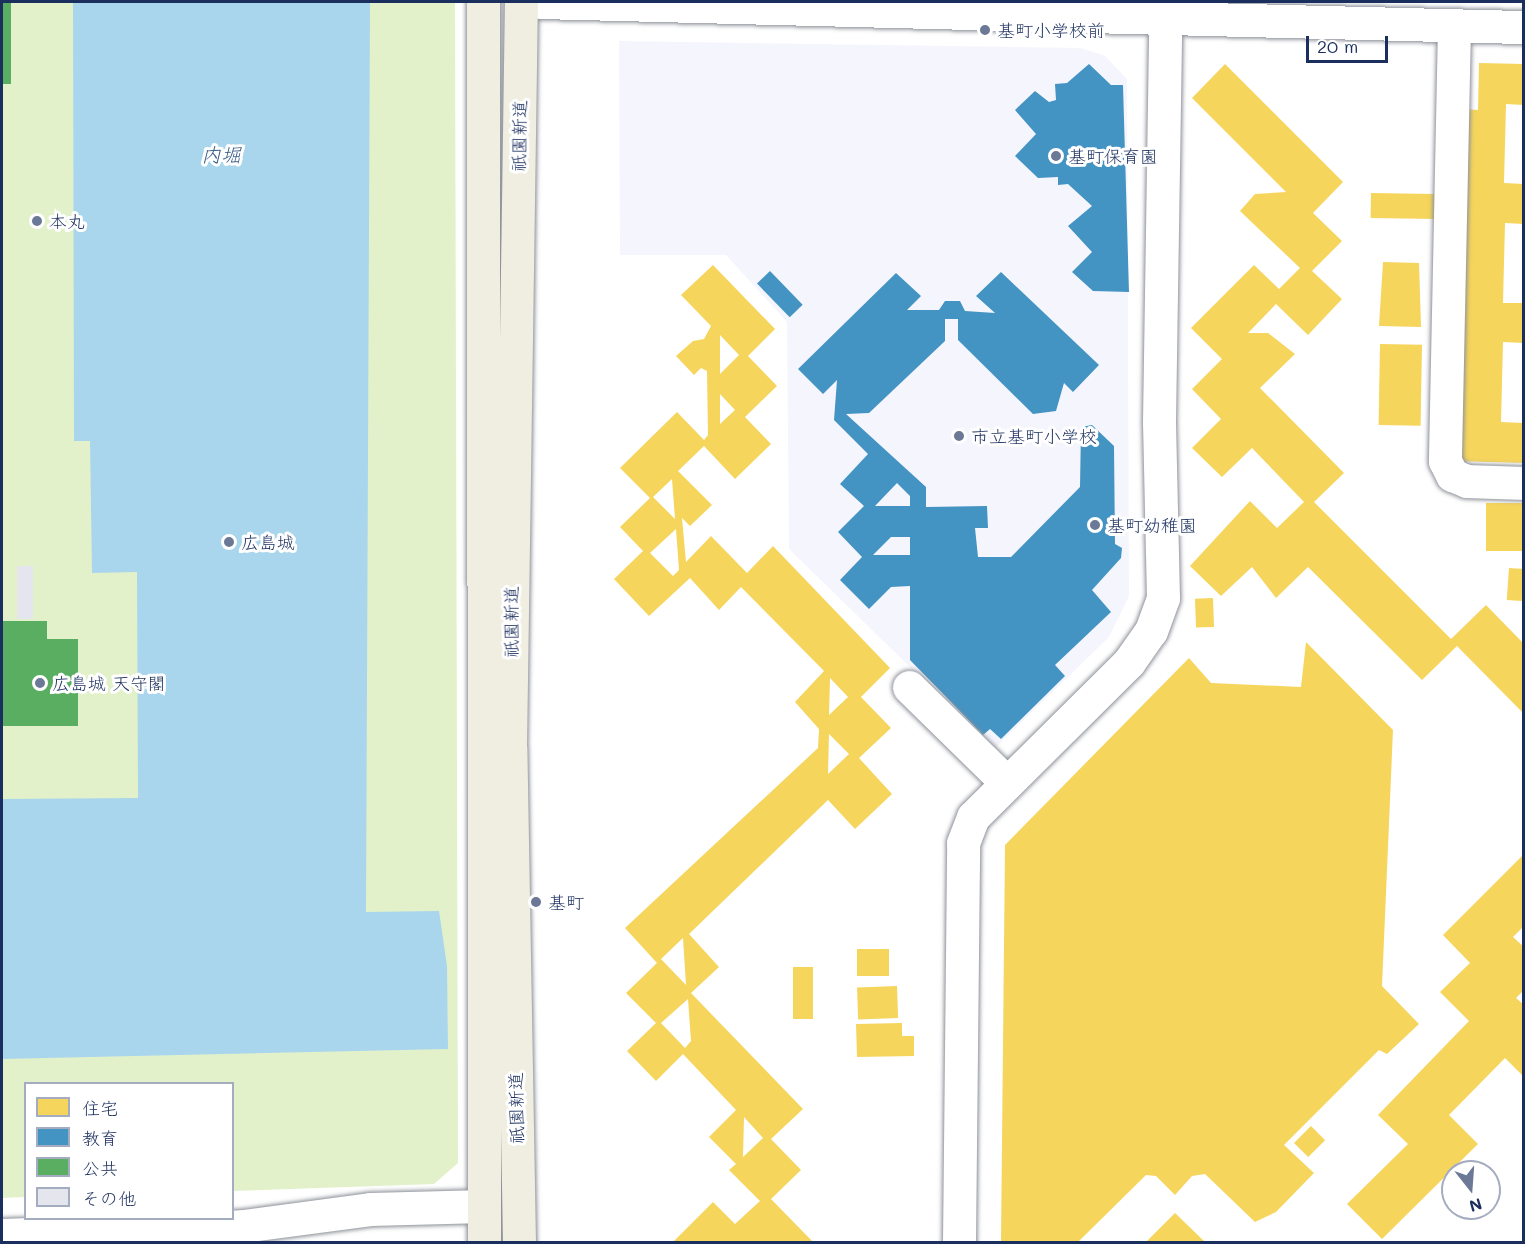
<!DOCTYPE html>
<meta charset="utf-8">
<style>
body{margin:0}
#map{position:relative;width:1525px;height:1244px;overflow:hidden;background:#fff;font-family:Mali,"Klee One",sans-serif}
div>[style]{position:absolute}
.built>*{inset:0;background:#f5f5fd}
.green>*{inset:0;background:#e2f1c9}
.water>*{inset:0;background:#a9d6ed}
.homes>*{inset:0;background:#f6d55c;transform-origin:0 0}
.schools>*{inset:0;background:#4393c3;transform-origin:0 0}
.public>*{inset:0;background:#5aae61;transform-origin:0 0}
.building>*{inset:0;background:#e5e5ee;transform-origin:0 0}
.roads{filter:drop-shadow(0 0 2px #8e929a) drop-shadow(0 0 2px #8e929a)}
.minor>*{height:33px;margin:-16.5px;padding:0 16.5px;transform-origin:16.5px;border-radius:16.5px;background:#fff}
.highway>*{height:33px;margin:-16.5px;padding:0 16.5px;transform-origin:16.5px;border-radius:16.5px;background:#f0ede1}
.dots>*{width:16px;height:16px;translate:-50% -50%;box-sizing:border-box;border:3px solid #fff;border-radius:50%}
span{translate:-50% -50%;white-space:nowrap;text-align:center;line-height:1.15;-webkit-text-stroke:6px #fff;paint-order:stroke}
.poi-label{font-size:18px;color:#1b2f5e}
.left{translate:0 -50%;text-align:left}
.street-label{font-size:18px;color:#1b2f5e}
.water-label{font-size:20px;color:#3a5c86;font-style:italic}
.frame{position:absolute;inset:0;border:3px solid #1b2f5e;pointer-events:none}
.legend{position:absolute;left:24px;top:1082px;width:210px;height:138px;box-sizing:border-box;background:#fff;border:2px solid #a4acbf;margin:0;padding:8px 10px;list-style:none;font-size:18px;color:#1b2f5e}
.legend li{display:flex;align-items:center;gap:12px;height:30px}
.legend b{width:30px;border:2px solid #a4acbf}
.north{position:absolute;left:1441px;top:1160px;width:60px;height:60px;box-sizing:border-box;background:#fff;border:2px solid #a4acbf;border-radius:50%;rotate:163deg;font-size:16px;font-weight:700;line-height:24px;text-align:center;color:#1b2f5e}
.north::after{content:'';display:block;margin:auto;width:21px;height:27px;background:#6b7896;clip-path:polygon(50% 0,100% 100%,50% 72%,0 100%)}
.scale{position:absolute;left:1306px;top:36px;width:82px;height:27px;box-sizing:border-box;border:3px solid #1b2f5e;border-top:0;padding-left:8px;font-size:18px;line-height:21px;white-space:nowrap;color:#1b2f5e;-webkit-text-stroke:4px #fff;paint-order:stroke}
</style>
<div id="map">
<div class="built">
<div style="clip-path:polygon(619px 41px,1081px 48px,1105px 56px,1127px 79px,1129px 596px,1109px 637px,994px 749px,789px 549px,787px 322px,726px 255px,620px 255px)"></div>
</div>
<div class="green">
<div style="clip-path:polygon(2px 2px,455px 2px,458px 1163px,434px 1184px,233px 1191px,232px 1084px,26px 1084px,25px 1197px,2px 1198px)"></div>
</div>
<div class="water">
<div style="clip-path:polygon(73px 2px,370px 2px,366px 912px,439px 911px,447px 966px,448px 1049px,2px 1059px,2px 799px,138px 798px,137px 572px,92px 573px,90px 441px,74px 441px)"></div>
</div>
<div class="homes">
<div style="clip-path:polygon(1479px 63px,1524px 64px,1524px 105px,1506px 104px,1504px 183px,1524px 184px,1524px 224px,1505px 223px,1503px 303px,1524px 303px,1524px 343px,1503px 342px,1501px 422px,1524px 423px,1524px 463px,1455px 461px,1463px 109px,1478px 110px)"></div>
<div style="clip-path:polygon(1225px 64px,1343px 182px,1313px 213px,1342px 241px,1312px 271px,1342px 299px,1308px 335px,1276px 304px,1248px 333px,1268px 333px,1295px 354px,1260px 388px,1344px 473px,1314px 502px,1451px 639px,1486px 605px,1524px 644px,1524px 714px,1457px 646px,1422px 680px,1308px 567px,1276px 598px,1252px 567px,1221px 596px,1190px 566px,1250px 501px,1277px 528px,1304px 502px,1252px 448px,1222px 477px,1192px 448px,1221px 419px,1192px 389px,1222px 359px,1191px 328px,1254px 265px,1279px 289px,1300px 268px,1240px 211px,1255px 194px,1286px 192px,1192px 98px)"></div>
<div style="left:1371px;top:193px;width:64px;height:25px;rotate:1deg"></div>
<div style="clip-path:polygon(1383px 262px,1419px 263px,1421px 327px,1379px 326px)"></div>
<div style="clip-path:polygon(evenodd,713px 265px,775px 329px,748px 356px,777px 386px,745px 417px,771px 444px,735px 479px,704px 446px,678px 471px,712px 505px,690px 526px,682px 518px,686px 562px,711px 536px,747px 573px,773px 546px,890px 668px,861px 697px,891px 728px,859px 758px,892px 794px,855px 829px,828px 800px,689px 934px,719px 967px,691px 993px,803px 1109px,771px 1139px,801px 1170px,771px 1199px,813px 1242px,673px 1242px,713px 1202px,735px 1224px,760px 1201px,729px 1170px,736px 1164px,709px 1137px,736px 1110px,683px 1054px,656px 1081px,627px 1051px,656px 1023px,626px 993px,657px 963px,625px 928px,818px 748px,819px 729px,795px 702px,824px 671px,741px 587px,719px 610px,690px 578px,649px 616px,614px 579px,643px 551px,620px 527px,650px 498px,620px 468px,677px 412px,704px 440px,708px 435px,707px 371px,701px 368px,694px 375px,676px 356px,693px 341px,704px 339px,711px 326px,681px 295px,713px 265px,720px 335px,739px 355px,720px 374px,720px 335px,713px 265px,720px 394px,735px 410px,720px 424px,720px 394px,713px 265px,672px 479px,675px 519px,653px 497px,672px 479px,713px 265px,676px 529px,679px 570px,673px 576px,650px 553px,676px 529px,713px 265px,830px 678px,848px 697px,829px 715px,830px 678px,713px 265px,829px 734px,849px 754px,828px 774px,829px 734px,713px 265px,683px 938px,686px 985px,661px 959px,683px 938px,713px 265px,688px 999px,691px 1041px,685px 1048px,661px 1023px,688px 999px,713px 265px,744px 1117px,763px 1138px,743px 1157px,744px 1117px)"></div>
<div style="left:1380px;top:344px;width:42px;height:81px;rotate:1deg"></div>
<div style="left:1486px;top:503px;width:38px;height:48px"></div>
<div style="left:1509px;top:568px;width:15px;height:32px;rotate:4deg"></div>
<div style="left:1213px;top:598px;width:29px;height:18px;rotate:88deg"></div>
<div style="clip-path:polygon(1306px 642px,1393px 730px,1382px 986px,1419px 1024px,1387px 1054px,1379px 1050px,1284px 1145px,1314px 1173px,1276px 1212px,1255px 1222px,1205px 1174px,1192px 1176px,1175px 1195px,1156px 1176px,1146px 1175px,1078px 1242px,1001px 1242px,1005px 845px,1189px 658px,1211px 683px,1301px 687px)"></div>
<div style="clip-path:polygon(1524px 854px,1524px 926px,1513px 937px,1524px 947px,1524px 990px,1516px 998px,1524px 1005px,1524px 1077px,1505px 1058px,1449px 1115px,1478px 1144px,1382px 1239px,1347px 1204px,1408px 1144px,1378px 1115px,1469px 1021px,1440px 992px,1470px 963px,1443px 935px)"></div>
<div style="left:857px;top:949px;width:32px;height:27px"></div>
<div style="left:793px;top:967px;width:20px;height:52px"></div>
<div style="left:897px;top:986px;width:32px;height:40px;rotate:88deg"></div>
<div style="clip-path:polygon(902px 1023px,902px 1036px,914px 1036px,914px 1056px,857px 1057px,856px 1024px)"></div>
<div style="left:1311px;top:1126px;width:20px;height:24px;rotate:45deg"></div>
<div style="clip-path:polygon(1175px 1213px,1205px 1242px,1146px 1242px)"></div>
</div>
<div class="schools">
<div style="clip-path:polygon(1089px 64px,1111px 85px,1123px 85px,1129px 292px,1093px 291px,1072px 272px,1092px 252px,1068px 226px,1092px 206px,1068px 184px,1058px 185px,1058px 177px,1038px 178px,1015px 156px,1036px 134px,1015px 110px,1035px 91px,1049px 102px,1056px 100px,1055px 84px,1067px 83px)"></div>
<div style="left:770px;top:271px;width:47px;height:18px;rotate:46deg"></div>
<div style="clip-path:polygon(evenodd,1001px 272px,1099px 365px,1073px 392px,1064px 383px,1056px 411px,1033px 414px,958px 340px,958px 319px,945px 319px,945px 341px,869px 413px,846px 414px,926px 487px,926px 507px,987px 506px,988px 528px,975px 528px,978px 557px,1011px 557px,1080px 487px,1081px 427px,1092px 425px,1114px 446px,1115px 544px,1122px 548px,1121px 558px,1092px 590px,1111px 612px,1055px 665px,1065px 676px,1001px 739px,990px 729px,983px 735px,910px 660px,910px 586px,891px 587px,869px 609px,840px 580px,862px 557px,838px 532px,864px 506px,840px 484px,868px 454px,834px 420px,837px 380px,823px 394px,798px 369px,896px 273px,921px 296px,907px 310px,939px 310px,945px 301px,960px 301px,965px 311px,995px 313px,976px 296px,1001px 272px,897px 483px,910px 496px,910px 506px,875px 506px,897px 483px,1001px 272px,891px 537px,910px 537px,910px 555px,873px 555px,891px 537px)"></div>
</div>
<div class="public">
<div style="left:2px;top:2px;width:9px;height:82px"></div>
<div style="clip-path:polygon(2px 621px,47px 621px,47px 639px,78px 639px,78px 726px,2px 726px)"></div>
</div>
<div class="building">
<div style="left:17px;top:566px;width:16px;height:53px"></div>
</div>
<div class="roads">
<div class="minor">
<div style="left:540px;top:2px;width:984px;rotate:1.46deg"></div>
<div style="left:1454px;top:26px;width:435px;rotate:91.2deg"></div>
<div style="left:1445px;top:461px;width:16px;rotate:63deg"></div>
<div style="left:1452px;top:475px;width:16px;rotate:22deg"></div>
<div style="left:1467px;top:481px;width:57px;rotate:2deg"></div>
<div style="left:909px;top:687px;width:137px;rotate:44.4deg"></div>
<div style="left:2px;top:1235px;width:241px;rotate:-2.1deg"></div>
<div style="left:243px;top:1226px;width:128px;rotate:-7.6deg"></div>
<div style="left:370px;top:1209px;width:114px;rotate:-1.5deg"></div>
<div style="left:959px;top:1242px;width:399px;rotate:-89.4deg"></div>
<div style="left:963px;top:843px;width:28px;rotate:-69deg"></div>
<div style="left:973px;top:817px;width:220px;rotate:-44.8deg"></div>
<div style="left:1129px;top:662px;width:38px;rotate:-55deg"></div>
<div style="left:1151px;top:631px;width:35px;rotate:-70deg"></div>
<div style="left:1163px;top:598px;width:177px;rotate:-91.3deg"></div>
<div style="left:1159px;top:421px;width:402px;rotate:-89.1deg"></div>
</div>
<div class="highway">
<div style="left:483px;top:2px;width:1240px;rotate:89.95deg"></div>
<div style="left:519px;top:1242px;width:494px;rotate:-91deg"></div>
<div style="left:510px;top:748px;width:746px;rotate:-89.16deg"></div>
</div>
</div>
<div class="dots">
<div style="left:985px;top:30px;background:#6b7896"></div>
<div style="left:1056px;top:156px;background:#6b7896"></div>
<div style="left:37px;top:221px;background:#6b7896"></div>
<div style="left:959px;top:436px;background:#6b7896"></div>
<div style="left:1095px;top:525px;background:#6b7896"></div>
<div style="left:229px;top:542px;background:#6b7896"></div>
<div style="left:40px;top:683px;background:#6b7896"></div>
<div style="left:536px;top:902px;background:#6b7896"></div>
</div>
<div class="poi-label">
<span class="left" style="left:997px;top:30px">基町小学校前</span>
<span class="left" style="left:1068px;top:156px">基町保育園</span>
<span class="left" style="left:49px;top:221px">本丸</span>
<span class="left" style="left:971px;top:436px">市立基町小学校</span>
<span class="left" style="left:1107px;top:525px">基町幼稚園</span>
<span class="left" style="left:241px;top:542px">広島城</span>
<span class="left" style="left:52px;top:683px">広島城 天守閣</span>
<span class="left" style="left:548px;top:902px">基町</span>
</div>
<div class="street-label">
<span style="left:519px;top:136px;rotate:-89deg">祇園新道</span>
<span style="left:511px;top:622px;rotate:-90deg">祇園新道</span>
<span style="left:516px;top:1108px;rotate:-91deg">祇園新道</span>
</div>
<div class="water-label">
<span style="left:221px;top:154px">内堀</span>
</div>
<div class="frame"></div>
<ul class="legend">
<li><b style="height:16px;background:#f6d55c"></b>住宅</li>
<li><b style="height:16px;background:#4393c3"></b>教育</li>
<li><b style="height:16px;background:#5aae61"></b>公共</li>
<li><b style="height:16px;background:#e5e5ee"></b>その他</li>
</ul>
<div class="north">N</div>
<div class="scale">20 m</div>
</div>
